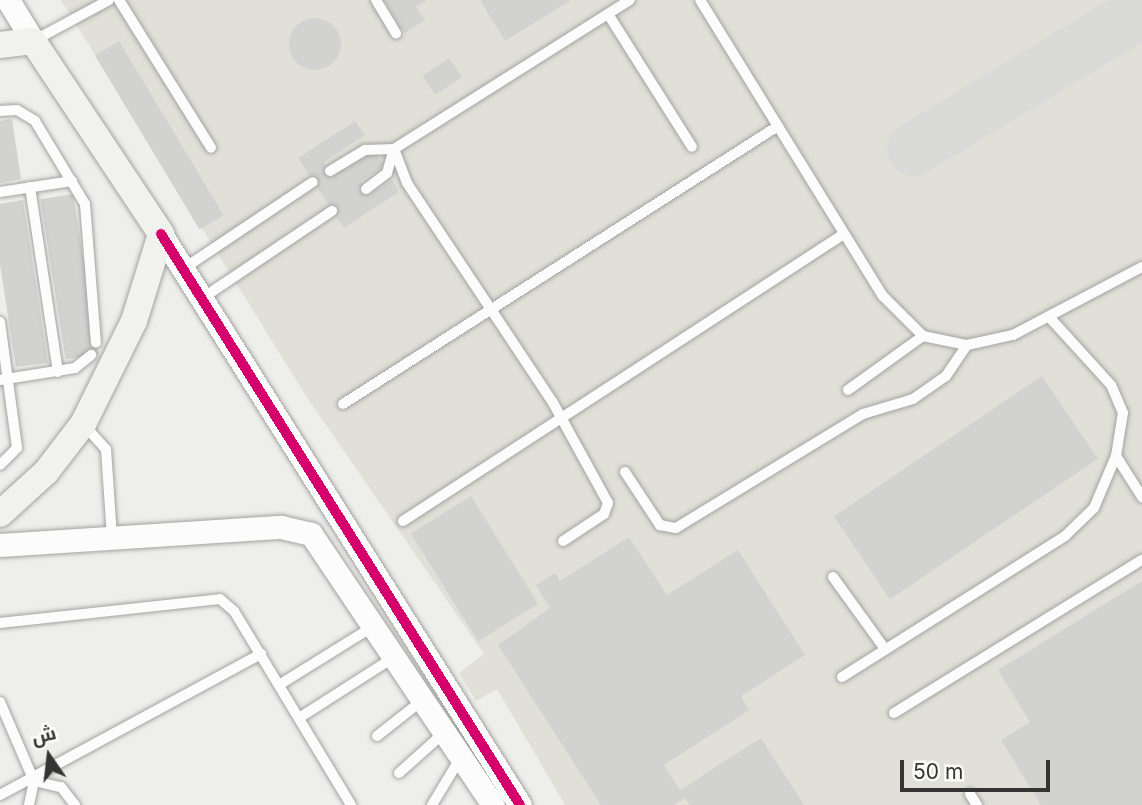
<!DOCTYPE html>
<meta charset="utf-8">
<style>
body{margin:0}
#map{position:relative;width:1142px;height:805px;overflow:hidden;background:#eeeeeb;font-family:Inter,Cairo,sans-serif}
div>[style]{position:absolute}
.built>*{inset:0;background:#e0e0d8}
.taxiway>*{height:54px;margin:-27px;padding:0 27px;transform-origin:27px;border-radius:27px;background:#dadad8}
.building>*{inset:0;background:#d2d2d0;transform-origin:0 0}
.round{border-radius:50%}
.roads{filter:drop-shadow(0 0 2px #a3a3a1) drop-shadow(0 0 2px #a3a3a1)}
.service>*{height:10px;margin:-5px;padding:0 5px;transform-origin:5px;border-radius:5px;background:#fcfcfc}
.tertiary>*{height:23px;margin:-11.5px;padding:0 11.5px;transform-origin:11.5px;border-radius:11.5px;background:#fcfcfc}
.secondary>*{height:26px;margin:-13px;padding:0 13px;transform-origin:13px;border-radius:13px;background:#f1f1ee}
.cycleway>*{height:10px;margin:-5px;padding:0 5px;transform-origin:5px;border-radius:5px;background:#d6006c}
span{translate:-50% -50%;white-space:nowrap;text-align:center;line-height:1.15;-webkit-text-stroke:5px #fcfcf7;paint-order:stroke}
.north{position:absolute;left:14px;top:721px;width:70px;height:70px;-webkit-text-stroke:5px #fcfcf7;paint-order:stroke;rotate:346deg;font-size:19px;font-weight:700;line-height:28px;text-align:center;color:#343432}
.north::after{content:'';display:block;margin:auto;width:24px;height:32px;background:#343432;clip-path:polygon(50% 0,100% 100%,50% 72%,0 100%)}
.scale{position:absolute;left:900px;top:760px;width:150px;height:32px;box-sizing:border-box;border:4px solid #343432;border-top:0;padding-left:9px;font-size:21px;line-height:24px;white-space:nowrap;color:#343432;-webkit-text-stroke:5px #fcfcf7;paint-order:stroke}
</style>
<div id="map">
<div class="built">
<div style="clip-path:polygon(61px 0,1142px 0,1142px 805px,565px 805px,497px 689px,476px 701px,459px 673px,484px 654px,306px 396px)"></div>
</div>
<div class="taxiway">
<div style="left:914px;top:149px;width:267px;rotate:-31.2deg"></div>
</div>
<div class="building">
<div style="clip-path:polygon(384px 0,427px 0,416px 7px,425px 20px,405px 33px)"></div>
<div style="clip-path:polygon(480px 0,571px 0,505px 41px)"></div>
<div class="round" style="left:289px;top:18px;width:52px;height:52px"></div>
<div style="left:119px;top:41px;width:203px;height:28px;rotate:59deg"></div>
<div style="left:449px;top:58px;width:23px;height:32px;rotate:56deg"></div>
<div style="clip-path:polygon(12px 119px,21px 179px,0 183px,0 121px)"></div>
<div style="clip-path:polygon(355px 121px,365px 135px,324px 162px,333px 177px,373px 150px,384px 166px,361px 181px,370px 195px,392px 180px,399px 192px,344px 228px,298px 158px)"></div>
<div style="left:73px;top:194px;width:162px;height:33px;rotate:81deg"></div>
<div style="clip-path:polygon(23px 200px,48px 363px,16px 367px,0 265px,0 204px)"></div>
<div style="left:1042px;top:376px;width:100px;height:251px;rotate:56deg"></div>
<div style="left:471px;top:496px;width:127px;height:71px;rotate:58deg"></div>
<div style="clip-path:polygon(629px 537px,667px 595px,738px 550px,805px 655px,741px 696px,749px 710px,664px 765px,680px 790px,761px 738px,804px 805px,690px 805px,685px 798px,674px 805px,601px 805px,498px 645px,550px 608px,536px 585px,555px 573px,560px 581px)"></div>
<div style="clip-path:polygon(1142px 581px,1142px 805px,1041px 805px,1001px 740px,1030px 722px,998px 670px)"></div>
</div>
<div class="roads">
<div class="service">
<div style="left:119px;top:0;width:174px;rotate:58.1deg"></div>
<div style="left:376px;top:0;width:39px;rotate:59deg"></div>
<div style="left:700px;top:0;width:348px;rotate:58.3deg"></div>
<div style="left:883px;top:296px;width:57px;rotate:45deg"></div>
<div style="left:923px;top:336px;width:45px;rotate:11.6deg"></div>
<div style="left:967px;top:345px;width:47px;rotate:-12.3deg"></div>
<div style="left:1013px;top:335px;width:146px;rotate:-27.8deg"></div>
<div style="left:608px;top:14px;width:157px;rotate:57.7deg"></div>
<div style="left:35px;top:40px;width:84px;rotate:-28.4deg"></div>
<div style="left:0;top:111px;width:17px;rotate:-3deg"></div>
<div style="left:17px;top:110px;width:21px;rotate:31deg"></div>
<div style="left:35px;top:121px;width:97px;rotate:58.9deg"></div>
<div style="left:85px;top:204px;width:139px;rotate:85.5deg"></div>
<div style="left:394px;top:149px;width:36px;rotate:69deg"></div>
<div style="left:407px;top:183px;width:262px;rotate:56.4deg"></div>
<div style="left:552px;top:401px;width:116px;rotate:61.2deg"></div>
<div style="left:608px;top:503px;width:12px;rotate:110deg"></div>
<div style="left:604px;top:514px;width:49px;rotate:146.6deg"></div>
<div style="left:330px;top:171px;width:41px;rotate:-31deg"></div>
<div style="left:365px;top:150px;width:29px;rotate:-2deg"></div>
<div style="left:394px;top:149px;width:279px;rotate:-32.3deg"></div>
<div style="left:30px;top:187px;width:187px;rotate:81.4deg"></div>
<div style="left:366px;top:189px;width:26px;rotate:-37deg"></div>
<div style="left:387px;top:173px;width:25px;rotate:-74deg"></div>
<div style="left:0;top:192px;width:73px;rotate:-8.7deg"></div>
<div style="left:183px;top:269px;width:156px;rotate:-33.8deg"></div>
<div style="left:201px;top:299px;width:158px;rotate:-33.9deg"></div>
<div style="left:0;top:322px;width:127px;rotate:82.3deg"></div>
<div style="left:17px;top:448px;width:24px;rotate:135deg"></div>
<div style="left:0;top:380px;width:76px;rotate:-9.1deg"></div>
<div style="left:75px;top:368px;width:21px;rotate:-39deg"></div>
<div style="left:848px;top:390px;width:92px;rotate:-35.8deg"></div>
<div style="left:343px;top:404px;width:516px;rotate:-32.58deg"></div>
<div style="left:85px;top:426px;width:31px;rotate:48deg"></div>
<div style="left:106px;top:449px;width:89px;rotate:86.1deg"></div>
<div style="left:1116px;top:456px;width:49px;rotate:57.6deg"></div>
<div style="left:625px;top:472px;width:64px;rotate:56.6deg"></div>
<div style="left:660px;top:525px;width:16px;rotate:11deg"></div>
<div style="left:676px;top:528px;width:219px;rotate:-31.4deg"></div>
<div style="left:863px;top:414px;width:52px;rotate:-16.7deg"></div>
<div style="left:913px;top:399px;width:40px;rotate:-34.9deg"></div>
<div style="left:946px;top:376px;width:37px;rotate:-56deg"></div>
<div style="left:403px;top:521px;width:526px;rotate:-33.06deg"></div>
<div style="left:833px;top:577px;width:89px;rotate:54.2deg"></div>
<div style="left:0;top:623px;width:221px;rotate:-6.2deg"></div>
<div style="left:220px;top:599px;width:18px;rotate:41deg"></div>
<div style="left:234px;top:611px;width:227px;rotate:58.9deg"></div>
<div style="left:842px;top:677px;width:264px;rotate:-32.3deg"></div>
<div style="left:1065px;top:536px;width:40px;rotate:-44deg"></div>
<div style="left:1094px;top:508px;width:56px;rotate:-67.1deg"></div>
<div style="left:1116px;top:456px;width:44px;rotate:-80.8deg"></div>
<div style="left:1123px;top:413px;width:30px;rotate:-113deg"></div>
<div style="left:1111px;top:385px;width:89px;rotate:-132.3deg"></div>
<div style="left:279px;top:685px;width:110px;rotate:-31.9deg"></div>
<div style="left:0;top:702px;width:86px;rotate:66.7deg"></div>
<div style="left:34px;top:781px;width:25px;rotate:102deg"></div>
<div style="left:894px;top:713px;width:291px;rotate:-31.7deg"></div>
<div style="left:299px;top:718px;width:112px;rotate:-32.6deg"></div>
<div style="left:377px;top:736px;width:60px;rotate:-38.2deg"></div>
<div style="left:399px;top:773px;width:63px;rotate:-41.8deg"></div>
<div style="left:34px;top:781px;width:28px;rotate:13deg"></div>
<div style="left:61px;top:787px;width:23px;rotate:52deg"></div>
<div style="left:970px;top:794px;width:13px;rotate:58deg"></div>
<div style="left:0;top:795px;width:297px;rotate:-28.4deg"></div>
<div style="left:432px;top:805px;width:56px;rotate:-58.9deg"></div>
</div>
<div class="tertiary">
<div style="left:8px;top:0;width:48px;rotate:58.6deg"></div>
<div style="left:161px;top:234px;width:674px;rotate:57.84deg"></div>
<div style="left:0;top:545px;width:282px;rotate:-3.7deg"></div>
<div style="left:281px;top:527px;width:31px;rotate:13deg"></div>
<div style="left:311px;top:534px;width:326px;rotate:56.1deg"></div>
</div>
<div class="secondary">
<div style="left:0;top:45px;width:33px;rotate:-7deg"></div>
<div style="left:33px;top:41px;width:232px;rotate:56.4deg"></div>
<div style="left:161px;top:234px;width:91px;rotate:107.2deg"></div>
<div style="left:134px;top:321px;width:115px;rotate:116.3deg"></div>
<div style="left:83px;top:424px;width:61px;rotate:127.6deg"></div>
<div style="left:46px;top:472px;width:62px;rotate:137.6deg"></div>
</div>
</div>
<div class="cycleway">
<div style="left:161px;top:234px;width:674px;rotate:57.84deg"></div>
</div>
<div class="north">ش</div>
<div class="scale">50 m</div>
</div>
